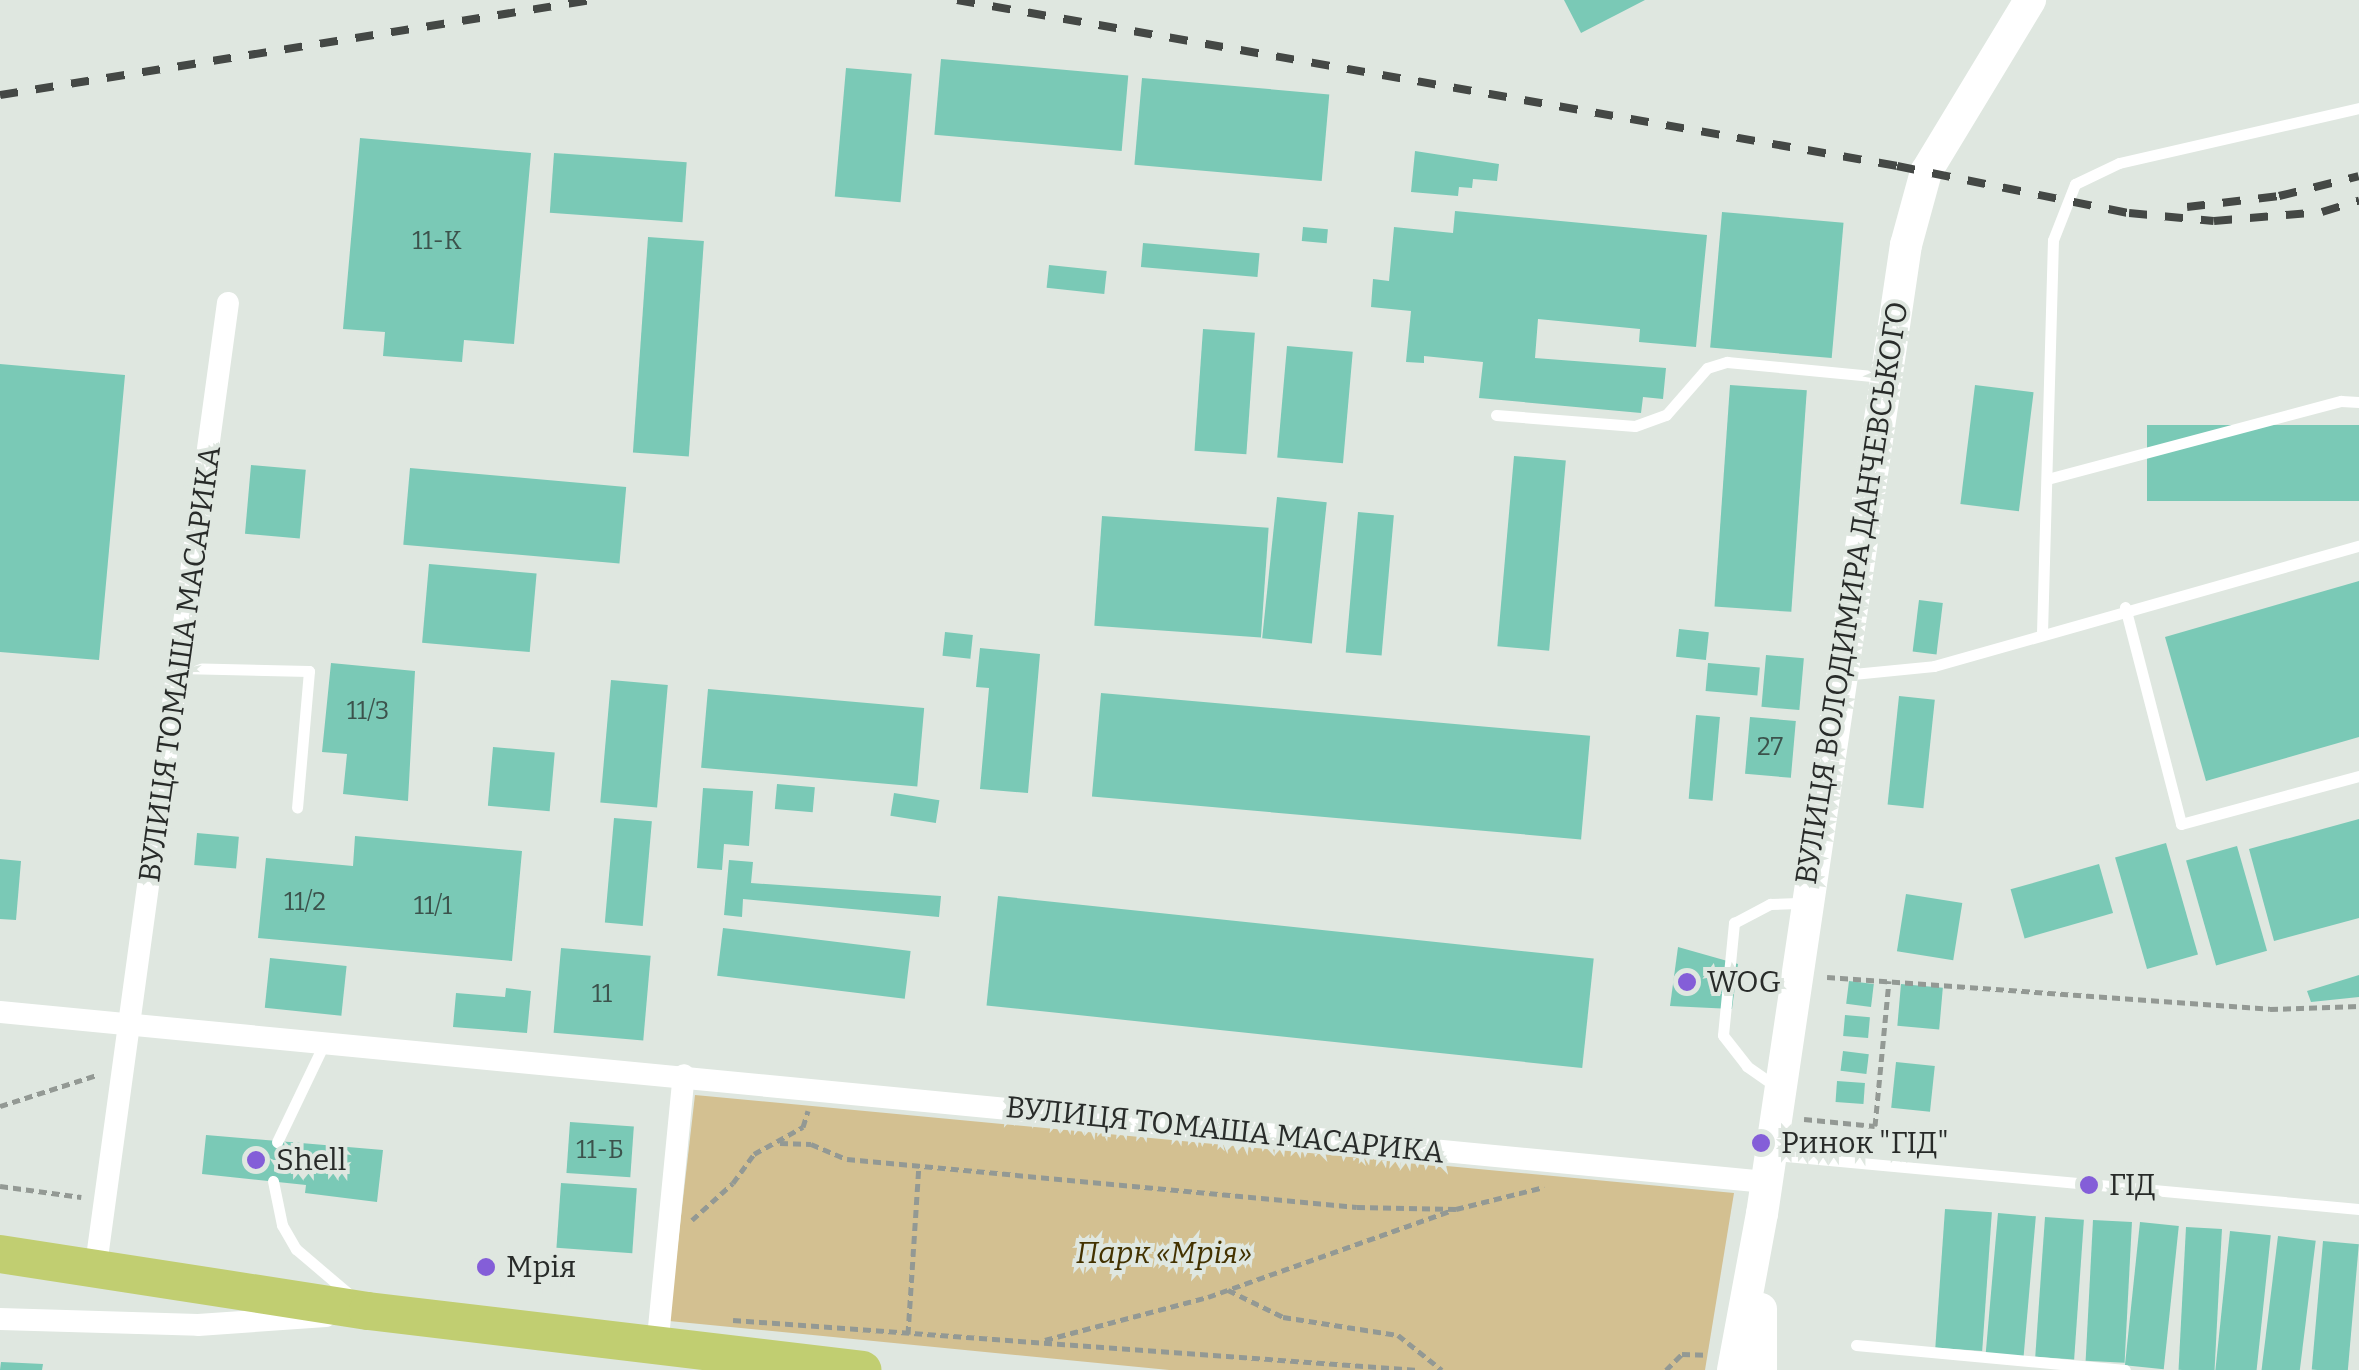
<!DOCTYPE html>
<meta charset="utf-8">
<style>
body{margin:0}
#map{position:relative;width:2359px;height:1370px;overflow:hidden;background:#dfe7e0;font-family:Bitter,serif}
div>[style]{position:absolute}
.green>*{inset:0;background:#d3c091}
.building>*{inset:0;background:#7ac9b6;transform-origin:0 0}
.path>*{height:5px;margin-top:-2.5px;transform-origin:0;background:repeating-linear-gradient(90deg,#939994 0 8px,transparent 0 13px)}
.lane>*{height:11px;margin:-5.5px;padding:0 5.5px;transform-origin:5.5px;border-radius:5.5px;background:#fff}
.street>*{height:22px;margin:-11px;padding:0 11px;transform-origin:11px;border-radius:11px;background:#fff}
.secondary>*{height:32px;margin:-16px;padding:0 16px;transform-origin:16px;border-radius:16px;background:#fff}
.primary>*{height:38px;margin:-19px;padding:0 19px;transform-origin:19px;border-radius:19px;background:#c1ce71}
.rail>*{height:8px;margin-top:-4px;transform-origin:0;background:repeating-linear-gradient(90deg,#444845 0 18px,transparent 0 36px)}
.dots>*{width:28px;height:28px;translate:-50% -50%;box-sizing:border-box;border:5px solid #dfe7e0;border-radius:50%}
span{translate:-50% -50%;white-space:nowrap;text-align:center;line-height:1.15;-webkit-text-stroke:8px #dfe7e0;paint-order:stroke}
.number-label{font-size:25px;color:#3c524c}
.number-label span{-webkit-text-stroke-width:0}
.street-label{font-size:30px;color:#282b29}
.poi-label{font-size:30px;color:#282b29}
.left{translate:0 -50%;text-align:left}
.park-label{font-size:30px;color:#433200;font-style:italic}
</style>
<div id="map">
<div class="green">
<div style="clip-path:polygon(695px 1095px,1734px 1193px,1705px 1370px,1169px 1370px,669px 1321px)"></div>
</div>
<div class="building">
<div style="clip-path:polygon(1564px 0,1645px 0,1581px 33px)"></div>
<div style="left:941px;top:59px;width:188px;height:76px;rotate:5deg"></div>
<div style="left:846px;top:68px;width:66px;height:129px;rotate:5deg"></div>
<div style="left:1142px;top:78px;width:188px;height:87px;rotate:5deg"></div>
<div style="clip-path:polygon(360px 138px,531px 153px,514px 344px,464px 340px,462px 362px,383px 356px,385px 332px,343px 329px)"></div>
<div style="clip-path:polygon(1415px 151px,1499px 164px,1497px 181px,1473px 179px,1472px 188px,1459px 187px,1458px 196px,1411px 192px)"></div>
<div style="left:554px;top:153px;width:133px;height:60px;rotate:4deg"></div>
<div style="clip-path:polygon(1455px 211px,1707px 235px,1696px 347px,1639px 342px,1640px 329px,1538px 319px,1535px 358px,1666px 368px,1663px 399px,1643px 397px,1641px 413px,1479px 398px,1483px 362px,1424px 356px,1424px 363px,1406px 362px,1411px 311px,1371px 307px,1373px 279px,1389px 281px,1394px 227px,1453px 233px)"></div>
<div style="left:1722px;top:212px;width:122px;height:136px;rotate:5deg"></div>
<div style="left:1303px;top:227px;width:25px;height:14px;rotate:5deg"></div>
<div style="left:648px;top:237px;width:56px;height:216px;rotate:4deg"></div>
<div style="left:1143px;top:243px;width:117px;height:24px;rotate:5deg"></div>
<div style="left:1049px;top:265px;width:58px;height:23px;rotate:6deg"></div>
<div style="left:1203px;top:329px;width:52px;height:122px;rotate:4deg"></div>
<div style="left:1287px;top:346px;width:66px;height:112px;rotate:5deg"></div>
<div style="clip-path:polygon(0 364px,125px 375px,99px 660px,0 652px)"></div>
<div style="left:1730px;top:385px;width:77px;height:222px;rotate:4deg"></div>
<div style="left:1975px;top:385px;width:59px;height:120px;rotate:7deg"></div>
<div style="left:2359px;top:425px;width:76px;height:212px;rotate:90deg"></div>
<div style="left:1514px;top:456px;width:52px;height:191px;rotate:5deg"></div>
<div style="left:251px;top:465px;width:55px;height:69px;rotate:5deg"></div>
<div style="left:410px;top:468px;width:217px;height:77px;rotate:5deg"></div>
<div style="left:1277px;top:497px;width:50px;height:142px;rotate:6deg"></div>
<div style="left:1358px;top:512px;width:36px;height:141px;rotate:5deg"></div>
<div style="left:1102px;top:516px;width:167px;height:110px;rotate:4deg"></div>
<div style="left:429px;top:564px;width:108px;height:79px;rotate:5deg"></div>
<div style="clip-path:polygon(2359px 581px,2359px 737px,2206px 781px,2165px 637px)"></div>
<div style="left:1919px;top:600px;width:24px;height:52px;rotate:7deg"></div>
<div style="left:1679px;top:629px;width:30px;height:28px;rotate:6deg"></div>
<div style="left:945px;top:632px;width:28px;height:24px;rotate:6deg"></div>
<div style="clip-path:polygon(980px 648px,1040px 654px,1028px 793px,980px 789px,989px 688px,976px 687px)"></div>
<div style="left:1766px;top:655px;width:38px;height:52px;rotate:5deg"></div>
<div style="clip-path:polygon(331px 663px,415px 671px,408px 801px,343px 794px,347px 754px,322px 752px)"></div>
<div style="left:1708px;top:663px;width:52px;height:28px;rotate:5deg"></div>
<div style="left:611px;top:680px;width:57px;height:123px;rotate:5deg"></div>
<div style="left:708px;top:689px;width:217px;height:79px;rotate:5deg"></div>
<div style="left:1101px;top:693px;width:491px;height:104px;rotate:5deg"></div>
<div style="left:1899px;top:696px;width:36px;height:109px;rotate:6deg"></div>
<div style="left:1696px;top:715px;width:24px;height:84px;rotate:5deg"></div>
<div style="left:1750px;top:717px;width:46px;height:57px;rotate:5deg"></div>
<div style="left:493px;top:747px;width:62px;height:59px;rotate:5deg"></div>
<div style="left:777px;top:784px;width:38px;height:25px;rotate:5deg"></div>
<div style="clip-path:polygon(703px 788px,753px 791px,749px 846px,724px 844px,722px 870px,697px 868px)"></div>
<div style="left:894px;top:793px;width:46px;height:23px;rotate:9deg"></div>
<div style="left:614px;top:818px;width:38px;height:105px;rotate:5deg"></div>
<div style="clip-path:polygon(2359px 819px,2359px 918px,2274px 941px,2249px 849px)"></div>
<div style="left:197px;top:833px;width:42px;height:32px;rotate:5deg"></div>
<div style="clip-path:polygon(355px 836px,522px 851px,512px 961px,258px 938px,266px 858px,353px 866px)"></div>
<div style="left:2166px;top:843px;width:116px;height:53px;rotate:74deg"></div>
<div style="left:2237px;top:846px;width:109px;height:53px;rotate:74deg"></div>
<div style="clip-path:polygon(0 859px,21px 861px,16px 920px,0 919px)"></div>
<div style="clip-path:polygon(729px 860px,753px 862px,751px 883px,941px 896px,939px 917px,743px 899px,742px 917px,724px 915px)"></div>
<div style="left:2099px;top:864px;width:51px;height:92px;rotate:74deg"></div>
<div style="left:1906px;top:894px;width:57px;height:58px;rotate:9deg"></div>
<div style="left:998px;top:896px;width:599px;height:110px;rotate:6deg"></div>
<div style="left:723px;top:928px;width:189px;height:48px;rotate:7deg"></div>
<div style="clip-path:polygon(1678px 947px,1738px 964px,1732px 1009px,1670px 1006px)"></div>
<div style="left:561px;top:948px;width:90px;height:85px;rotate:5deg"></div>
<div style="left:270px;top:958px;width:77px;height:50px;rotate:6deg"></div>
<div style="clip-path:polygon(2359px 975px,2359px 997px,2311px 1002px,2307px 991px)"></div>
<div style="left:1849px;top:981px;width:25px;height:23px;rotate:7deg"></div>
<div style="left:1901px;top:984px;width:42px;height:42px;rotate:5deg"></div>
<div style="clip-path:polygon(506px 988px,531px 991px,527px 1033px,453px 1027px,456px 993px,505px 997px)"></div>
<div style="left:1845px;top:1015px;width:25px;height:21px;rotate:5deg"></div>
<div style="left:1843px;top:1051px;width:26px;height:20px;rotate:7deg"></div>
<div style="left:1896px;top:1062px;width:39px;height:46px;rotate:6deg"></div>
<div style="left:1837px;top:1081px;width:28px;height:21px;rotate:4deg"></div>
<div style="left:570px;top:1122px;width:64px;height:51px;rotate:4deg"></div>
<div style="clip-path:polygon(206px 1135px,383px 1150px,377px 1202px,305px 1193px,306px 1185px,202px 1174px)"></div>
<div style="left:561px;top:1183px;width:76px;height:65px;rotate:4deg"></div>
<div style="left:1945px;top:1209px;width:47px;height:139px;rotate:4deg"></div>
<div style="left:1998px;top:1213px;width:38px;height:141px;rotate:5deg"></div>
<div style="left:2045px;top:1217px;width:39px;height:140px;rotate:4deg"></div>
<div style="left:2093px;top:1220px;width:39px;height:141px;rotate:3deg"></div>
<div style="left:2140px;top:1222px;width:39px;height:144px;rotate:6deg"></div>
<div style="left:2186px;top:1227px;width:36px;height:143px;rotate:3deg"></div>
<div style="left:2230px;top:1231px;width:41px;height:140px;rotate:6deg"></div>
<div style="left:2278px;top:1236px;width:38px;height:135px;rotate:7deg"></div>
<div style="left:2323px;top:1241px;width:36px;height:129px;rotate:5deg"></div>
<div style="clip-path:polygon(1px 1362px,43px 1364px,42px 1370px,0 1370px)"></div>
</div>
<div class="path">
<div style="left:1827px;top:977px;width:444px;rotate:4.1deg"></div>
<div style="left:2270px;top:1009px;width:89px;rotate:-1.9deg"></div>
<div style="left:0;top:1106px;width:102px;rotate:-17.7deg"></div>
<div style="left:1804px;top:1119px;width:71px;rotate:5.6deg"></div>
<div style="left:1875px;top:1126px;width:146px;rotate:-84.5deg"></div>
<div style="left:780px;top:1143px;width:31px;rotate:2deg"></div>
<div style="left:811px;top:1144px;width:39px;rotate:23deg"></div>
<div style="left:847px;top:1159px;width:512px;rotate:5.38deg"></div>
<div style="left:1357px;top:1207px;width:99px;rotate:1.2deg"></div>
<div style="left:1456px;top:1209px;width:91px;rotate:-14deg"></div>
<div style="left:0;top:1186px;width:82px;rotate:7.7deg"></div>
<div style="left:692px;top:1220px;width:55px;rotate:-42.1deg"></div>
<div style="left:733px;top:1183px;width:36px;rotate:-54deg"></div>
<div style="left:754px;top:1154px;width:56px;rotate:-28.9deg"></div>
<div style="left:803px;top:1127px;width:17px;rotate:-73deg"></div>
<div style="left:1228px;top:1290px;width:61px;rotate:26.1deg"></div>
<div style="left:1283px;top:1317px;width:116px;rotate:8.9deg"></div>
<div style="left:1398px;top:1335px;width:56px;rotate:38.5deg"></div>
<div style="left:733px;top:1320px;width:687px;rotate:4.17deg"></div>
<div style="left:908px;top:1334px;width:169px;rotate:-86.3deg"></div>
<div style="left:1045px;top:1340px;width:169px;rotate:-14.8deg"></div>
<div style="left:1208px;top:1297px;width:260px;rotate:-19.6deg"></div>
<div style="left:1666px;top:1370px;width:23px;rotate:-45deg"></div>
<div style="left:1682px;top:1354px;width:24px;rotate:2deg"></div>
</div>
<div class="lane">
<div style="left:1496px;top:415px;width:139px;rotate:4.5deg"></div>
<div style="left:1635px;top:426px;width:33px;rotate:-20deg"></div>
<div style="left:1666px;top:415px;width:62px;rotate:-48.9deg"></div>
<div style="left:1707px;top:368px;width:21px;rotate:-17deg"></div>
<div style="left:1727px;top:362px;width:156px;rotate:5.5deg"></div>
<div style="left:2051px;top:478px;width:300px;rotate:-14.9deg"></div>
<div style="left:2341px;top:401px;width:18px;rotate:3deg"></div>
<div style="left:2125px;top:607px;width:224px;rotate:75.5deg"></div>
<div style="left:2181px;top:824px;width:184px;rotate:-15.1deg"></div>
<div style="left:2042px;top:633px;width:393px;rotate:-88.4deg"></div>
<div style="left:2053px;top:240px;width:60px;rotate:-68.6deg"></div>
<div style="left:2075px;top:184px;width:49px;rotate:-25.5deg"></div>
<div style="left:2119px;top:163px;width:246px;rotate:-12.9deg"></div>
<div style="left:179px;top:668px;width:130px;rotate:1.3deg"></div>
<div style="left:309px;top:671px;width:137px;rotate:95deg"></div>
<div style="left:1843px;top:675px;width:91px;rotate:-5.6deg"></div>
<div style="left:1934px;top:666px;width:442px;rotate:-15.8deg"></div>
<div style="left:1778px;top:1088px;width:38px;rotate:-145deg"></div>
<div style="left:1747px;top:1066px;width:39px;rotate:-128deg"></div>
<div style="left:1723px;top:1035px;width:113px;rotate:-84.4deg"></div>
<div style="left:1734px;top:923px;width:41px;rotate:-27.8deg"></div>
<div style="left:1770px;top:904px;width:35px;rotate:-2deg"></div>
<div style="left:277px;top:1142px;width:106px;rotate:-64.4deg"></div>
<div style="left:1774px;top:1155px;width:587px;rotate:5.27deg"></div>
<div style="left:273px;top:1181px;width:45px;rotate:78.4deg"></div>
<div style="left:282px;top:1225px;width:28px;rotate:60deg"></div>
<div style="left:296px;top:1249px;width:71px;rotate:40.4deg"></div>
<div style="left:1856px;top:1345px;width:270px;rotate:5.3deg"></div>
</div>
<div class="street">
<div style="left:0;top:1012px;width:1774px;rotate:5.5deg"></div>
<div style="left:96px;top:1265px;width:971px;rotate:-82.19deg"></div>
<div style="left:0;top:1319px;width:198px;rotate:1.7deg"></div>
<div style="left:198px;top:1325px;width:128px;rotate:-4deg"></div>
<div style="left:657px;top:1348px;width:274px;rotate:-84.4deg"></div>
</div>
<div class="secondary">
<div style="left:1761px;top:1309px;width:61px;rotate:90deg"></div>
<div style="left:1733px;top:1370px;width:159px;rotate:-79.5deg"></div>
<div style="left:1762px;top:1214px;width:980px;rotate:-81.55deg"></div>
<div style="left:1906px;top:245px;width:76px;rotate:-74.7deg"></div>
<div style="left:1926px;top:172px;width:201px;rotate:-58.8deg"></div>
</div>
<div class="primary">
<div style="left:0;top:1254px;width:372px;rotate:8.8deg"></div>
<div style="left:368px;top:1311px;width:498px;rotate:6.8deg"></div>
</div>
<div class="rail">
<div style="left:957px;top:0;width:955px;rotate:10.01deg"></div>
<div style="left:1897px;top:166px;width:237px;rotate:11.5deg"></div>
<div style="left:2129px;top:213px;width:85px;rotate:5.4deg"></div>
<div style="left:2214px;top:221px;width:108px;rotate:-4.8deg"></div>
<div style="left:2322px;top:212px;width:39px;rotate:-17deg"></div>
<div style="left:0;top:95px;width:600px;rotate:-9.12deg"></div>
<div style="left:2187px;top:207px;width:93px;rotate:-6.8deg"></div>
<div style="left:2279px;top:196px;width:82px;rotate:-14deg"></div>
</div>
<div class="dots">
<div style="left:1687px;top:982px;background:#845ed8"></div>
<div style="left:1761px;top:1143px;background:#845ed8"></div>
<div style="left:256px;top:1160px;background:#845ed8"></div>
<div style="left:2089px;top:1185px;background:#845ed8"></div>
<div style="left:486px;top:1267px;background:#845ed8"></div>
</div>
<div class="number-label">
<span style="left:437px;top:241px">11-К</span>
<span style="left:368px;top:711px">11/3</span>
<span style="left:1770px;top:747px">27</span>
<span style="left:305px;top:902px">11/2</span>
<span style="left:433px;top:906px">11/1</span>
<span style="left:602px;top:994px">11</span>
<span style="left:600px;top:1150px">11-Б</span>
</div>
<div class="street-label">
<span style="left:1852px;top:593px;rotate:-81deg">ВУЛИЦЯ ВОЛОДИМИРА ДАНЧЕВСЬКОГО</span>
<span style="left:180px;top:664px;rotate:-82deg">ВУЛИЦЯ ТОМАША МАСАРИКА</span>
<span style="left:1225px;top:1130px;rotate:6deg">ВУЛИЦЯ ТОМАША МАСАРИКА</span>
</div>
<div class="poi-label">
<span class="left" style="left:1707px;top:982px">WOG</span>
<span class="left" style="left:1781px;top:1143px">Ринок "ГІД"</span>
<span class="left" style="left:276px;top:1160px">Shell</span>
<span class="left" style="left:2109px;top:1185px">ГІД</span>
<span class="left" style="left:506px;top:1267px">Мрія</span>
</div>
<div class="park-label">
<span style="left:1164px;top:1253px">Парк «Мрія»</span>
</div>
</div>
